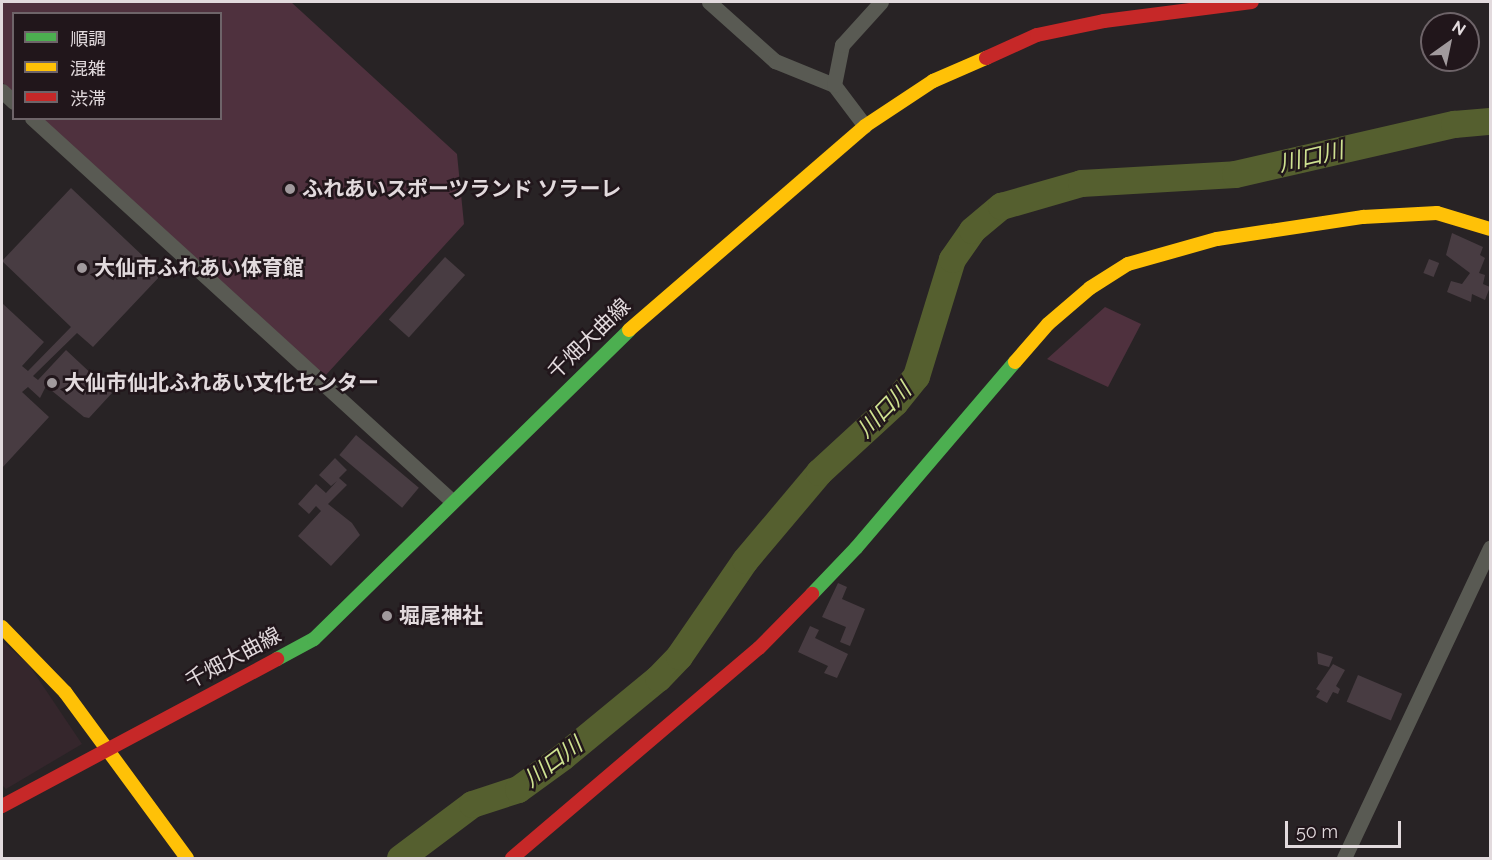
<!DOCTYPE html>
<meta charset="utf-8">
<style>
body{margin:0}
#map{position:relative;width:1492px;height:860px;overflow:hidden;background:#282325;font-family:Raleway,"Noto Sans JP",sans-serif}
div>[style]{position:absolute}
.built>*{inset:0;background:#35262c}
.green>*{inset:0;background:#4f313e}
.river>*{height:27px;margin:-13.5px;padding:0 13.5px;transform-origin:13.5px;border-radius:13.5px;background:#555f2f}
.building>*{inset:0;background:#483c42;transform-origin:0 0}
.street>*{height:15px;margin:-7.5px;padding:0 7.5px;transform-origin:7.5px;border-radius:7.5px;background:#595a53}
.fast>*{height:14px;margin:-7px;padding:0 7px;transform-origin:7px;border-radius:7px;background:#4caf50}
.slow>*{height:14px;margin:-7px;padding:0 7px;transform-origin:7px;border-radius:7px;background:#ffc107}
.jam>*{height:14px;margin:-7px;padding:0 7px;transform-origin:7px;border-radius:7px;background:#c62828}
.dots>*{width:16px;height:16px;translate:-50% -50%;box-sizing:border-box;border:3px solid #21161b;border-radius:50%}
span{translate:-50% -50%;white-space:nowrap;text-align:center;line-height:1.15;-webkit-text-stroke:5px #21161b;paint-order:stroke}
.poi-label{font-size:21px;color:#e2dadd;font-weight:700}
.left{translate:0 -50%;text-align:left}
.street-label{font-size:21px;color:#e2dadd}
.water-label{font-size:22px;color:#cfe291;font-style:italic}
.frame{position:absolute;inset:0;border:3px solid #e2dadd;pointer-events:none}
.legend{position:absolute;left:12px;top:12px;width:210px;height:108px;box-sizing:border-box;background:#21161b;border:2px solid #6e6469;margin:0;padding:8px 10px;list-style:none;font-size:18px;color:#e2dadd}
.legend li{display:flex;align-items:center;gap:12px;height:30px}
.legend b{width:30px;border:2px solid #6e6469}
.north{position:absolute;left:1420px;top:12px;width:60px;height:60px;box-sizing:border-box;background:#21161b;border:2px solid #6e6469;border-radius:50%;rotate:33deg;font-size:16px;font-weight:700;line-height:24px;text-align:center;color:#e2dadd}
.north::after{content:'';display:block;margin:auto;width:21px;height:27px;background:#a19a9d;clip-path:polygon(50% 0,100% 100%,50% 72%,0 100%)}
.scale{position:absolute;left:1285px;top:821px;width:116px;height:27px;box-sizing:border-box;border:3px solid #e2dadd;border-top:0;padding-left:8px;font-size:18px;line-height:21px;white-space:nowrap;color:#e2dadd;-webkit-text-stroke:4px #21161b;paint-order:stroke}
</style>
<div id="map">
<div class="built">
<div style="clip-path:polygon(2px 641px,29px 665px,82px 744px,6px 789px,2px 785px)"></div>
</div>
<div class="green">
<div style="clip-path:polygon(2px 2px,291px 2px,457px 154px,464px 224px,325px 376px,41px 119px,220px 118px,220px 14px,14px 14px,13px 93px,2px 82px)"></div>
<div style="clip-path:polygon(1105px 307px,1141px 324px,1108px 387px,1047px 359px)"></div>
</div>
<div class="river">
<div style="left:400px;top:858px;width:90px;rotate:-36.9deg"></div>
<div style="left:472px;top:804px;width:48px;rotate:-18.1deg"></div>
<div style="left:518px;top:789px;width:54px;rotate:-36deg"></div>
<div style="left:562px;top:757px;width:124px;rotate:-39.5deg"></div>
<div style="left:658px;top:678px;width:30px;rotate:-46deg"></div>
<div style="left:679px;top:656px;width:116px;rotate:-55.5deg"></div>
<div style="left:745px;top:560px;width:115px;rotate:-49.9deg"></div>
<div style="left:819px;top:472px;width:103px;rotate:-42.6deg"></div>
<div style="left:895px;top:402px;width:33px;rotate:-51deg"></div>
<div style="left:916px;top:376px;width:122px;rotate:-72.9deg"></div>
<div style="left:952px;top:259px;width:35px;rotate:-55deg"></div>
<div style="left:972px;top:230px;width:38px;rotate:-40deg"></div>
<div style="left:1001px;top:206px;width:83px;rotate:-16deg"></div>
<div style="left:1081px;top:183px;width:154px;rotate:-3.3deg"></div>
<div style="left:1235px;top:174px;width:225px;rotate:-12.9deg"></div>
<div style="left:1454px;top:124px;width:36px;rotate:-5deg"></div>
</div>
<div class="building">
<div style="clip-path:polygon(71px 188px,162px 274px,93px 347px,77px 333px,33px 376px,38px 380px,66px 350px,112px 393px,89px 418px,84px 417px,46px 386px,40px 398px,28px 387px,22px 392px,49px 417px,2px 468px,2px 303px,44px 342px,22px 366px,28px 371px,71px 327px,2px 261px)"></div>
<div style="clip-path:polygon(1452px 233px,1483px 247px,1480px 255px,1485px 258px,1479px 273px,1485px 275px,1483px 284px,1490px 287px,1485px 300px,1472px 294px,1471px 302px,1447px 292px,1451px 281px,1462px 284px,1470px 273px,1446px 255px)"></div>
<div style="left:445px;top:257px;width:27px;height:84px;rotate:42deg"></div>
<div style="left:1429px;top:259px;width:11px;height:15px;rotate:22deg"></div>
<div style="left:356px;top:435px;width:82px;height:26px;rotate:40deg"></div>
<div style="clip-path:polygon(335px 458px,347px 470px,339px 478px,347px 485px,328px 504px,352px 523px,360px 535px,331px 566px,298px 536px,321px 511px,316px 506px,309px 514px,298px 504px,316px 484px,326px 493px,337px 481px,331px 486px,319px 475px)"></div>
<div style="clip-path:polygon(838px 583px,847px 587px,842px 599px,865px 609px,850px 646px,840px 642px,846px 627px,822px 617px)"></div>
<div style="clip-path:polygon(810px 626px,819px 630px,815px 638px,848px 654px,837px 678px,824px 673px,828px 666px,798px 652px)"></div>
<div style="clip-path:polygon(1317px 652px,1333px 657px,1329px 667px,1318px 664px)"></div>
<div style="clip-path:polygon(1333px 664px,1345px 670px,1336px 686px,1340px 689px,1338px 694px,1333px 692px,1327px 703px,1316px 697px,1320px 691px,1316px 689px)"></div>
<div style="left:1358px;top:675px;width:48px;height:29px;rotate:23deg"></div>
</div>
<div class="street">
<div style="left:709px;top:2px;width:89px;rotate:41.8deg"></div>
<div style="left:775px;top:61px;width:64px;rotate:22.1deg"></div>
<div style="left:834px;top:85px;width:51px;rotate:52.9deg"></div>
<div style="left:834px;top:85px;width:41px;rotate:-78.7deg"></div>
<div style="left:842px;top:45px;width:58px;rotate:-47.8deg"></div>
<div style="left:2px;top:91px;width:16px;rotate:43deg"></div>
<div style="left:32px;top:118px;width:568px;rotate:42.36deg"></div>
<div style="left:1344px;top:858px;width:343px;rotate:-64.8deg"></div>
</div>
<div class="fast">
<div style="left:812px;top:594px;width:64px;rotate:-46.3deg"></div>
<div style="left:856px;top:548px;width:245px;rotate:-49.5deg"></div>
<div style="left:277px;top:659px;width:42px;rotate:-28.4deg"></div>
<div style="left:314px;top:639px;width:441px;rotate:-44.4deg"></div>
</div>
<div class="slow">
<div style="left:629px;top:330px;width:312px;rotate:-40.8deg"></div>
<div style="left:865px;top:126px;width:82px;rotate:-33.5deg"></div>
<div style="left:933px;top:81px;width:58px;rotate:-23.5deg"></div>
<div style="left:1015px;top:362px;width:50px;rotate:-49deg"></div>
<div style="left:1048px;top:324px;width:55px;rotate:-40.6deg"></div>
<div style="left:1090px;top:288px;width:45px;rotate:-32.3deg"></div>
<div style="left:1128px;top:264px;width:92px;rotate:-15.7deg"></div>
<div style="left:1217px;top:239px;width:148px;rotate:-8.6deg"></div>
<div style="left:1363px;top:217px;width:74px;rotate:-3.1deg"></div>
<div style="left:1437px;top:213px;width:55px;rotate:16.8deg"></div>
<div style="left:2px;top:627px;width:91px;rotate:45.9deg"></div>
<div style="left:65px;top:692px;width:206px;rotate:53.7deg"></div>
</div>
<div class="jam">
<div style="left:986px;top:58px;width:56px;rotate:-24.3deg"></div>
<div style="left:1037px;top:35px;width:68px;rotate:-11.8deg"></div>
<div style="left:1104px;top:21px;width:149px;rotate:-7.3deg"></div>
<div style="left:2px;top:806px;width:312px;rotate:-28.1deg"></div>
<div style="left:512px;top:858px;width:324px;rotate:-40.4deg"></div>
<div style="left:759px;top:648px;width:76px;rotate:-45.5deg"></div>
</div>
<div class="dots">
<div style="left:290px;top:189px;background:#a19a9d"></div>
<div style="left:82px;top:268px;background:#a19a9d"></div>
<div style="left:52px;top:383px;background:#a19a9d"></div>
<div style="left:387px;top:616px;background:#a19a9d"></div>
</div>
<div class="poi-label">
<span class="left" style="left:302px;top:189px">ふれあいスポーツランド ソラーレ</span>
<span class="left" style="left:94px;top:268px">大仙市ふれあい体育館</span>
<span class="left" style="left:64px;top:383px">大仙市仙北ふれあい文化センター</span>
<span class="left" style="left:399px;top:616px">堀尾神社</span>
</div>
<div class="street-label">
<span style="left:589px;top:339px;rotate:-44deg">千畑大曲線</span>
<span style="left:233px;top:658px;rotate:-28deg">千畑大曲線</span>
</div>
<div class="water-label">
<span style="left:1311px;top:157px;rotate:-13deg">川口川</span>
<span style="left:884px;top:410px;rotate:-46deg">川口川</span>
<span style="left:553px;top:762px;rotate:-37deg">川口川</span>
</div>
<div class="frame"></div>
<ul class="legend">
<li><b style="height:8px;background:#4caf50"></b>順調</li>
<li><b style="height:8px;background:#ffc107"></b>混雑</li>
<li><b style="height:8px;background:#c62828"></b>渋滞</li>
</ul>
<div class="north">N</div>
<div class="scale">50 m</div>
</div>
